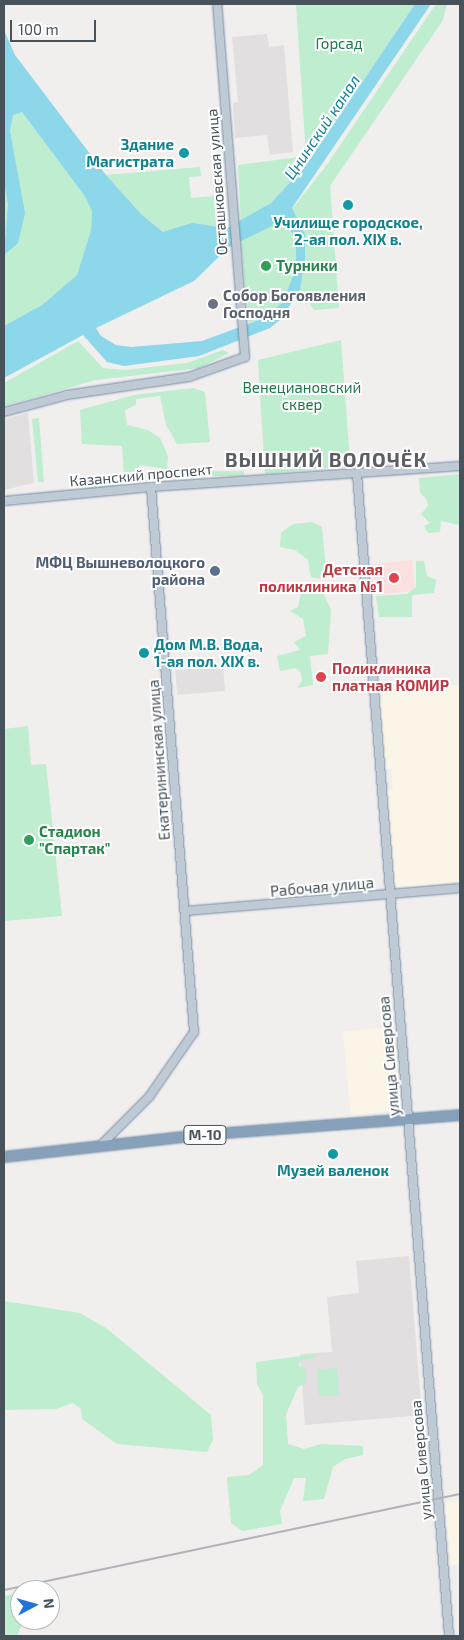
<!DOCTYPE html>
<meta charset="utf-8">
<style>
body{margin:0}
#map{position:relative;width:464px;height:1640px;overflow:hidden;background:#f1eeee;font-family:"Exo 2",sans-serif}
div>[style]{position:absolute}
.commercial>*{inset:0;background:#fbf5e8;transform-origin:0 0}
.education>*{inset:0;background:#e2dfe0;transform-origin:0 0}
.medical>*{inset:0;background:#fae1df;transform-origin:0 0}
.green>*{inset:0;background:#beedcf;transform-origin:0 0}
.water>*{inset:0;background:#8cd7e9}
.roads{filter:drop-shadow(0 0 1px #728ca7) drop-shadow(0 0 1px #728ca7)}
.secondary>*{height:8px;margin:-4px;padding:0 4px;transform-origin:4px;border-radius:4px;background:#bfcad4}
.highway>*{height:10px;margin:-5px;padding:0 5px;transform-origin:5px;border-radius:5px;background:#87a1bb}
.rail>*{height:2px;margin:-1px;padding:0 1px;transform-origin:1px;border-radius:1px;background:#b0b3b8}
.dots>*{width:14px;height:14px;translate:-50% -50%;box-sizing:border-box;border:2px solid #fff;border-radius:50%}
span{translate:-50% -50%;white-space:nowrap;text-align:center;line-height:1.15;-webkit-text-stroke:4px #fff;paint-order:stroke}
.shield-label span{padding:1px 4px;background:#fff;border:1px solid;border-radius:4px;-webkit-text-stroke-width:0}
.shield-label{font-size:14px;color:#47525b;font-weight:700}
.park-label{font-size:15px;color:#1a7a48}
.culture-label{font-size:15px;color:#0d838f;font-weight:700}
.right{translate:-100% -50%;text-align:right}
.left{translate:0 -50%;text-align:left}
.street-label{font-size:15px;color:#47525b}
.leisure-label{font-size:15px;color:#27864d;font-weight:700}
.worship-label{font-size:15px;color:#5b616d;font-weight:700}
.service-label{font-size:15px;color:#4e5e75;font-weight:700}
.health-label{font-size:15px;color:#be3a42;font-weight:700}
.water-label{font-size:16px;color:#11819d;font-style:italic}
.district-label{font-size:20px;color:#5b5f63;font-weight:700;letter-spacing:1px}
.frame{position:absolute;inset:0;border:5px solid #47525b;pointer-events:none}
.north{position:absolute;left:10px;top:1580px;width:50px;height:50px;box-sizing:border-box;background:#fff;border:1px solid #b5babd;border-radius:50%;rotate:84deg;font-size:14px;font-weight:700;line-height:20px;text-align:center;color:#47525b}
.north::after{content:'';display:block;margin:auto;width:18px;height:22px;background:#1f73da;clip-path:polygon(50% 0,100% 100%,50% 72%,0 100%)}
.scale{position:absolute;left:10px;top:20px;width:86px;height:22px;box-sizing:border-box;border:2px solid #47525b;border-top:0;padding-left:6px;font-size:15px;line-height:18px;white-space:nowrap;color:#47525b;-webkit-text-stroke:4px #fff;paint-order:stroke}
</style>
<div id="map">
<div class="commercial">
<div style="clip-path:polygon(460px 685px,460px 882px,394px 889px,387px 791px,393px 790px,391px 769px,384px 767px,378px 691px)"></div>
<div style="left:391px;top:1027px;width:84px;height:48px;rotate:85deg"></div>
<div style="clip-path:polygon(460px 1500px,460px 1564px,451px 1565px,445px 1503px)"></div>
</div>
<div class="education">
<div style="clip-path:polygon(267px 34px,269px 47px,284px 45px,293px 152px,270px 155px,267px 135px,235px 138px,233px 103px,238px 102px,232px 37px)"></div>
<div style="clip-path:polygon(28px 413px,34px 483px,4px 490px,4px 419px)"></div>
<div style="left:223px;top:666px;width:25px;height:48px;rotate:85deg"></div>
<div style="clip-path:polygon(409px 1256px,422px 1415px,305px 1425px,300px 1354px,332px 1352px,327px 1297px,359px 1293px,356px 1261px)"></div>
</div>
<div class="medical">
<div style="left:412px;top:560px;width:31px;height:40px;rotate:84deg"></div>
</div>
<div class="green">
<div style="clip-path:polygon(296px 4px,415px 4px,307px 164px,271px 203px,241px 224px,238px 165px,306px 156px)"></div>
<div style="clip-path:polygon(436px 4px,447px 4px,443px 20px,330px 186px,339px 308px,314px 310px,300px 290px,305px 234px,292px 209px,326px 166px)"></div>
<div style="clip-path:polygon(4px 95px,22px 112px,84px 195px,92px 211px,91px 230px,77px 275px,42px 305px,4px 326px)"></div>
<div style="clip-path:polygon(200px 167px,201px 176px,189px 177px,191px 198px,214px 196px,212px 170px,222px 170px,227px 228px,163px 232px,142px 215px,106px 175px)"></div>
<div style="clip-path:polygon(286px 219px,298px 253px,293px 282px,283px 302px,264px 318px,249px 323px,241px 240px)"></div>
<div style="clip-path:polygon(341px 340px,350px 460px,341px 467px,265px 474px,258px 360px)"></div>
<div style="clip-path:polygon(78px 341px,103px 368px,125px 370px,187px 363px,223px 350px,229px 353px,199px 368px,96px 380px,4px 406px,4px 383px)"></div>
<div style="clip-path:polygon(193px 388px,205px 392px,210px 442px,177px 444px,166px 425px,160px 396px,136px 399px,136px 405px,125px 410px,127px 425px,148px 430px,160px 438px,168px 456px,167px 469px,140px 465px,134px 472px,124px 472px,122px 446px,82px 444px,80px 410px,134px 395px)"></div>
<div style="clip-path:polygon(39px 418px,44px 482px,38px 482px,32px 419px)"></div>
<div style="left:244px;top:471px;width:5px;height:61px;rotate:90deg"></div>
<div style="clip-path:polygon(460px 474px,460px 525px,441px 521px,440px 532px,428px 533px,424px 526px,430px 523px,421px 514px,428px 506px,427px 500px,420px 492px,419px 478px)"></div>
<div style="left:119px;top:482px;width:5px;height:66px;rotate:79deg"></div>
<div style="clip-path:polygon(312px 522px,322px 527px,327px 580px,311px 577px,308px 560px,295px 550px,280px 547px,281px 533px,293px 524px)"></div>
<div style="clip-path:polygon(416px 561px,424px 561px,427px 576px,436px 580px,434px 593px,412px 595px,412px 617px,379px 617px,376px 596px,407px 594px,416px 587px)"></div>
<div style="clip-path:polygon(314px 585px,320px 586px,331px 610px,328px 654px,310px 656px,313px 685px,297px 688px,302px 681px,301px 673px,296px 668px,280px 671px,277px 656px,300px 650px,294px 642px,306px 636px,303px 619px,290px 611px,298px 607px,301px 593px)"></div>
<div style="clip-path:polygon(28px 726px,31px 765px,46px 764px,62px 916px,4px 921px,4px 729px)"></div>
<div style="clip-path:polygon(4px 1301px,80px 1313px,106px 1328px,211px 1415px,213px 1440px,207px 1452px,117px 1444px,82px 1419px,81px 1409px,73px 1403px,56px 1409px,4px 1410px)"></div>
<div style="clip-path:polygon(316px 1354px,315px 1358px,302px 1360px,298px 1365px,306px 1369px,306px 1383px,298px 1387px,286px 1414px,288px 1444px,304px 1449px,321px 1444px,363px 1446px,363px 1455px,345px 1459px,333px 1467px,324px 1499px,303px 1501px,306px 1478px,294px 1478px,280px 1511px,282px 1524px,242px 1531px,231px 1523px,227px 1477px,249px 1475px,263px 1465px,263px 1395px,257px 1384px,256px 1362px)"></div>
<div style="left:337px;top:1368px;width:27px;height:20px;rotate:86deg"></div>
<div style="clip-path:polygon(14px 1594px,20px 1605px,20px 1620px,24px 1620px,17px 1636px,4px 1636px,4px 1596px)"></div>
</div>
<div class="water">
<div style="clip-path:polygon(evenodd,415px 4px,431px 4px,292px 208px,305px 234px,305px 259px,300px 290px,281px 319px,270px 328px,199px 356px,124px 366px,107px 362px,83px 335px,4px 378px,4px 326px,42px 305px,77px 275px,91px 230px,92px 211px,84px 195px,22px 112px,13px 115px,10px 131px,25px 213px,18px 243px,4px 255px,8px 204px,4px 183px,4px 30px,15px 55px,106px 175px,142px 215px,163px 232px,192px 223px,227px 228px,271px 203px,307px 164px,415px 4px,286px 219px,296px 244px,296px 268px,283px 302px,264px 318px,202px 341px,131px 347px,116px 345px,101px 336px,96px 328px,194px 281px,229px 247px,286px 219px)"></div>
</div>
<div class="roads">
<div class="secondary">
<div style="left:4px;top:412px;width:65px;rotate:-15.1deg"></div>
<div style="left:67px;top:395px;width:123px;rotate:-8.4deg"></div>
<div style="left:189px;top:377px;width:59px;rotate:-19.7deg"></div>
<div style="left:245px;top:357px;width:354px;rotate:-94.5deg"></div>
<div style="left:357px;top:474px;width:1166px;rotate:85.47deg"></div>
<div style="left:4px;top:501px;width:148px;rotate:-5.4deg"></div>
<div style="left:151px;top:487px;width:310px;rotate:-3.9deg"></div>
<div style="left:186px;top:911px;width:275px;rotate:-4.8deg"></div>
<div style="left:101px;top:1145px;width:68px;rotate:-45deg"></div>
<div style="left:149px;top:1097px;width:79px;rotate:-55.3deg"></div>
<div style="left:194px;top:1032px;width:547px;rotate:-94.51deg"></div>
</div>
<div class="highway">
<div style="left:4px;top:1157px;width:198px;rotate:-6.4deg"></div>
<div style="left:201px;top:1135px;width:260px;rotate:-4.4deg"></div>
</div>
</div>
<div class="rail">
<div style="left:4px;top:1590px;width:466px;rotate:-11.9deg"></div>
</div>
<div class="dots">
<div style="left:184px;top:153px;background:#0f9aa8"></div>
<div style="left:348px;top:205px;background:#0f9aa8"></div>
<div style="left:266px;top:266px;background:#2e9e5b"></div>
<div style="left:213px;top:304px;background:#6b7280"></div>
<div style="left:215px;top:571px;background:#5c6f8a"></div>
<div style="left:394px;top:578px;background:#e0444e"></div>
<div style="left:144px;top:653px;background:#0f9aa8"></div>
<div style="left:321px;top:677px;background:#e0444e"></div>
<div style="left:29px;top:840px;background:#2e9e5b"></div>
<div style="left:333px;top:1154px;background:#0f9aa8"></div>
</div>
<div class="shield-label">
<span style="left:205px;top:1135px">М-10</span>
</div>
<div class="park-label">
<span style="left:339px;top:44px">Горсад</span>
<span style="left:302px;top:396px">Венециановский<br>сквер</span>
</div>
<div class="culture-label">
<span class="right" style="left:174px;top:153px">Здание<br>Магистрата</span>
<span style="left:348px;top:231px">Училище городское,<br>2-ая пол. XIX в.</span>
<span class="left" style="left:154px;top:653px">Дом М.В. Вода,<br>1-ая пол. XIX в.</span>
<span style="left:333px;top:1171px">Музей валенок</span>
</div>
<div class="street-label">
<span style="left:217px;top:182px;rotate:-94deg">Осташковская улица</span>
<span style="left:141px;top:475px;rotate:-5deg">Казанский проспект</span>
<span style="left:159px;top:760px;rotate:-94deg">Екатерининская улица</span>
<span style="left:322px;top:887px;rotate:-5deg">Рабочая улица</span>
<span style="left:389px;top:1056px;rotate:-95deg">улица Сиверсова</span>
<span style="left:421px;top:1460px;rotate:-95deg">улица Сиверсова</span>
</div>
<div class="leisure-label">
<span class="left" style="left:276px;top:266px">Турники</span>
<span class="left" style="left:39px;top:840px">Стадион<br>"Спартак"</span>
</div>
<div class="worship-label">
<span class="left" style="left:223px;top:304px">Собор Богоявления<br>Господня</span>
</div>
<div class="service-label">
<span class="right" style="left:205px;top:571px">МФЦ Вышневолоцкого<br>района</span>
</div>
<div class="health-label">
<span class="right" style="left:383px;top:578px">Детская<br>поликлиника №1</span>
<span class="left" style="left:332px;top:677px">Поликлиника<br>платная КОМИР</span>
</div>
<div class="water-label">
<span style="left:322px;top:127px;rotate:-56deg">Цнинский канал</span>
</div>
<div class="district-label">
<span style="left:326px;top:459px">ВЫШНИЙ ВОЛОЧЁК</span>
</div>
<div class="frame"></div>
<div class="north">N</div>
<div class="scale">100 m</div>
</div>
